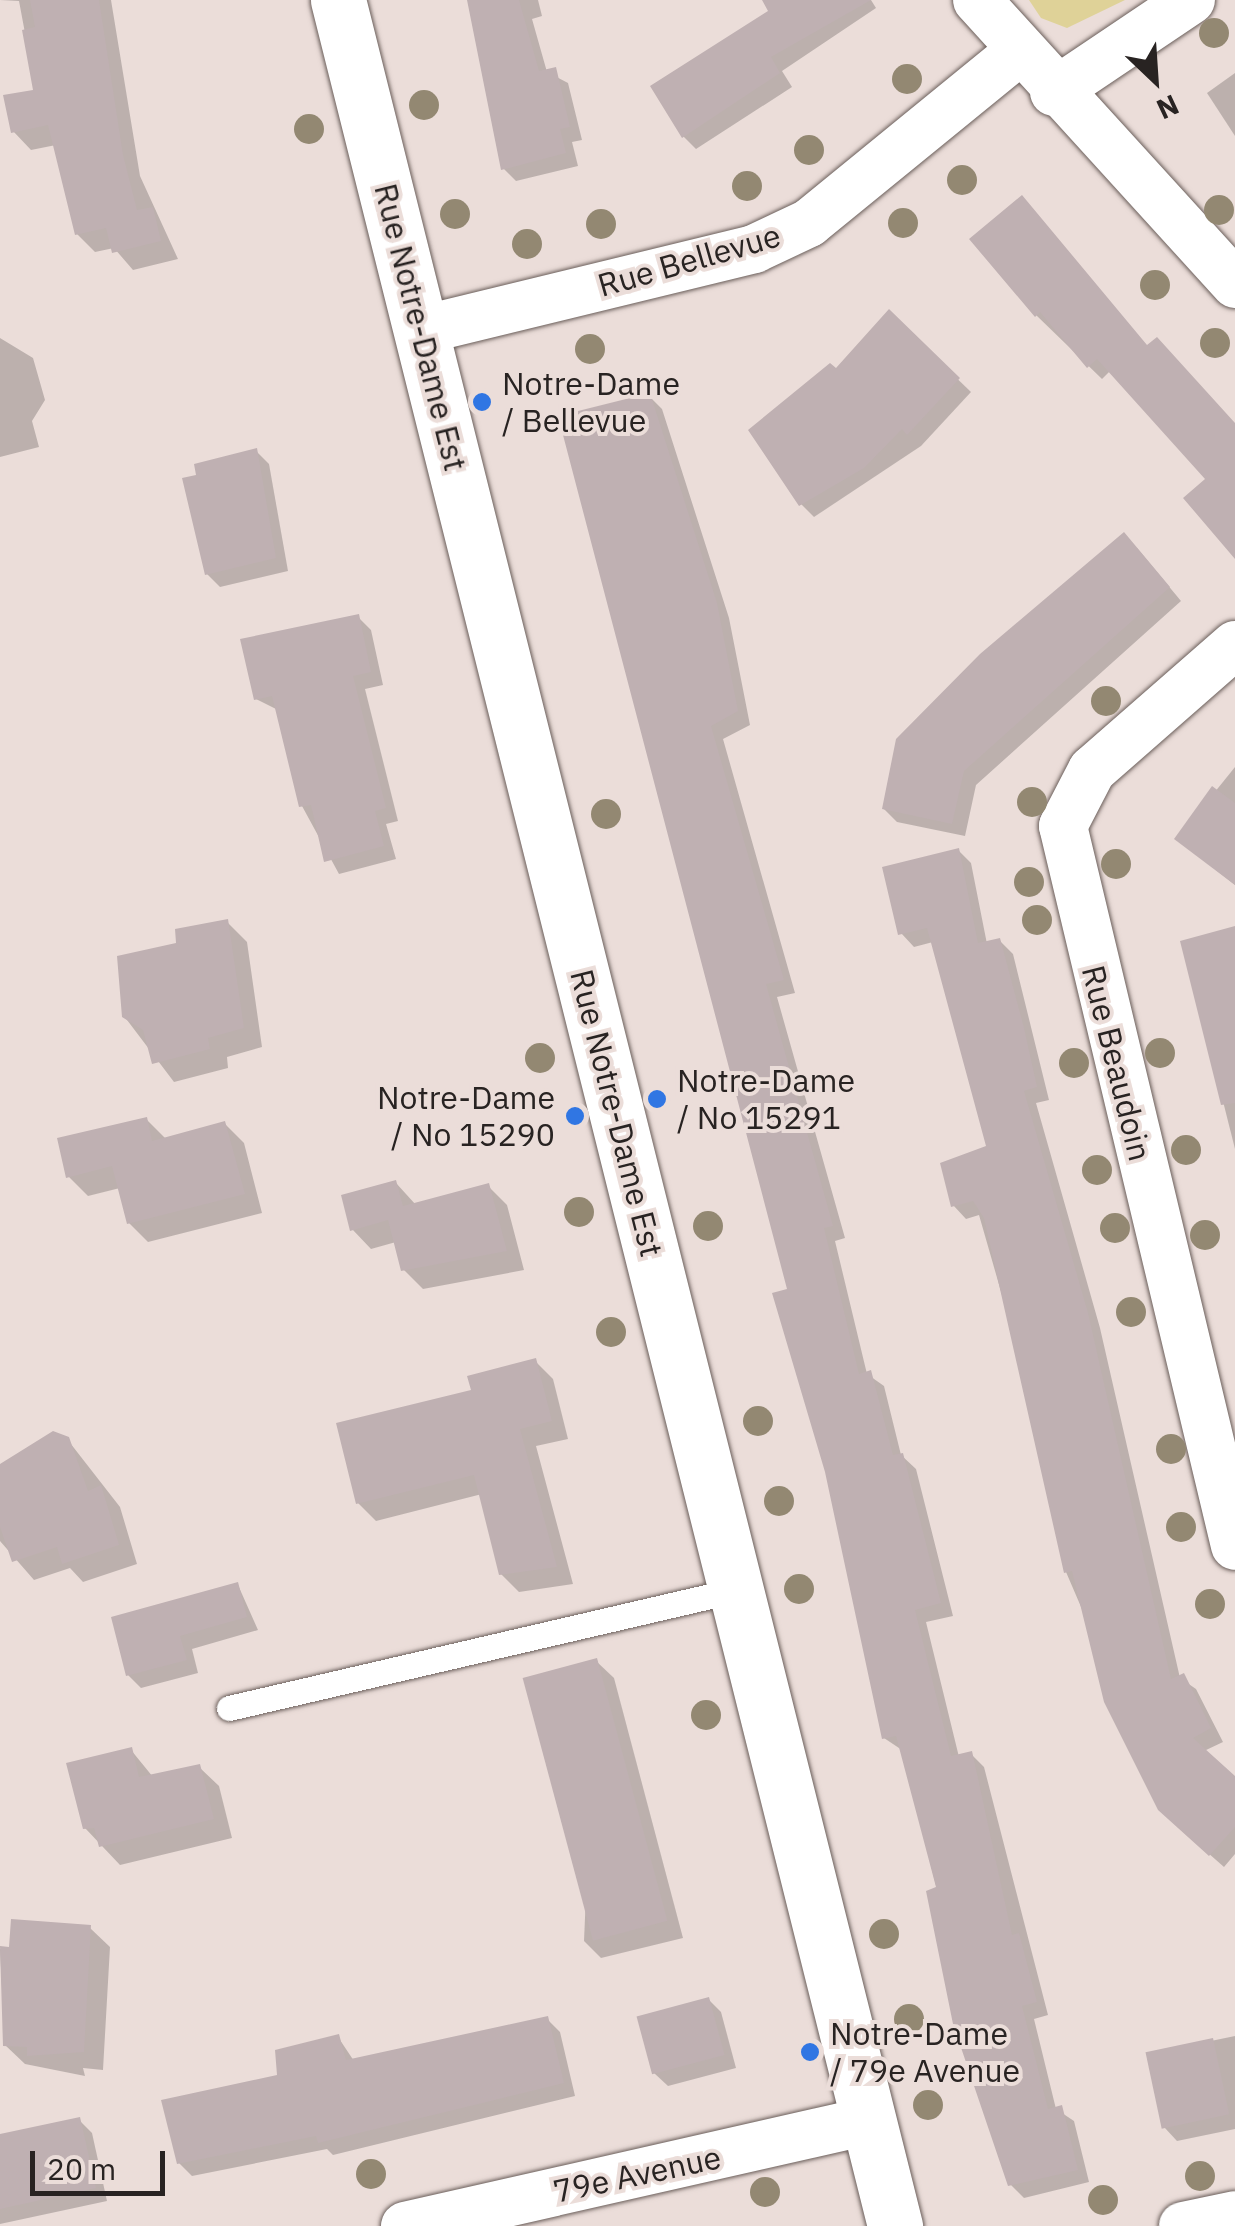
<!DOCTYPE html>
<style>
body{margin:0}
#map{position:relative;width:1235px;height:2226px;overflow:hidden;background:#ebddd9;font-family:"IBM Plex Sans",sans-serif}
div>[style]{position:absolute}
.green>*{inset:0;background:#dfd298}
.shadow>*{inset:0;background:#0003}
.building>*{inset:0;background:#bfb0b2;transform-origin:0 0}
.roads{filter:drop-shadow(0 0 2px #6a5e5a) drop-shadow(0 0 2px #6a5e5a)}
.lane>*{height:25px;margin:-12.5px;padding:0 12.5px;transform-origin:12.5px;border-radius:12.5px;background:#fff}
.street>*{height:48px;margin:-24px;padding:0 24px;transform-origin:24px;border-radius:24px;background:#fff}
.secondary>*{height:55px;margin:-27.5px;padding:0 27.5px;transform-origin:27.5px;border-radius:27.5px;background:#fff}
.trees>*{width:30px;height:30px;margin:-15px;border-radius:50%;background:#938872}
.dots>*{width:28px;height:28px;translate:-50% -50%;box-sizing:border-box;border:5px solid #ebddd9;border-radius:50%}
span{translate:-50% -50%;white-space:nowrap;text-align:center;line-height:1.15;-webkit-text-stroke:8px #ebddd9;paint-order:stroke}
.street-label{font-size:32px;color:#282322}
.poi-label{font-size:32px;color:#282322}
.left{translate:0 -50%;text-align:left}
.right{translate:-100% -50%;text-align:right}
.north{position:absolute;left:1105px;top:30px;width:100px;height:100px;-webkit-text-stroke:8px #ebddd9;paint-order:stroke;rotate:155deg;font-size:28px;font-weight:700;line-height:40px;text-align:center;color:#282322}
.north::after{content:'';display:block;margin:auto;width:35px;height:45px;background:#282322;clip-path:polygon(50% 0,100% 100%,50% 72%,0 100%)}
.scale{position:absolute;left:30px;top:2151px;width:135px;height:45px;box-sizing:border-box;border:5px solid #282322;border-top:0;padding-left:12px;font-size:30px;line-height:35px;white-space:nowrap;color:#282322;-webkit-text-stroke:8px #ebddd9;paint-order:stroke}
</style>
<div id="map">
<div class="green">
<div style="clip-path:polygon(1029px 0,1125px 0,1067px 28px,1041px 18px)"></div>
</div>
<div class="shadow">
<div style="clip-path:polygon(0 0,111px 0,140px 176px,178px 259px,133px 270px,114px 248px,95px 252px,77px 234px,56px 145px,31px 150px,13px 131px,36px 92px,19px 1px)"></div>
<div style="clip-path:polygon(470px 0,538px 0,542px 16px,532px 19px,547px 72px,568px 83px,582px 140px,572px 142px,578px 166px,516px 181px,503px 168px)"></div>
<div style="clip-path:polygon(765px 0,871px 0,876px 8px,782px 71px,792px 87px,696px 149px,683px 136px,772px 12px)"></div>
<div style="clip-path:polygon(1235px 73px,1235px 136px,1207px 93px)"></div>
<div style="clip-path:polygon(972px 239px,1235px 427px,1235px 553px,1209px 480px,1111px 370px,1102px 379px,1036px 315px)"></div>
<div style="clip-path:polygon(889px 313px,971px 392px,921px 446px,814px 517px,801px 504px,836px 372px)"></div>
<div style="clip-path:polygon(0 338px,33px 358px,45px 400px,32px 421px,39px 447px,0 457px)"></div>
<div style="clip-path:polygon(649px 396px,662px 409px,729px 618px,750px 725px,723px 739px,795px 993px,777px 997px,845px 1238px,835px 1241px,867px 1374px,884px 1386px,901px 1455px,916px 1469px,953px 1616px,926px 1622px,959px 1757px,971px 1754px,984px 1767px,1048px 2015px,1034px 2019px,1056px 2109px,1074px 2121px,1089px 2182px,1024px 2198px,1011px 2185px,902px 1750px,884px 1738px,791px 1291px,561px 417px)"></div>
<div style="clip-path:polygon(256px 451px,269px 464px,288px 571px,220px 587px,207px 574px)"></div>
<div style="clip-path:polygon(1137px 548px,1181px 601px,976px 785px,965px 836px,897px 822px,884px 809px)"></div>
<div style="clip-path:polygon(358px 617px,371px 630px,383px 685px,365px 689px,398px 821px,386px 824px,396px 859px,339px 874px,302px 806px,278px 710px,256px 699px)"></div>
<div style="clip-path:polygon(1235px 767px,1235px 885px,1177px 839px)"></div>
<div style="clip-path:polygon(958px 850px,971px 863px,987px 944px,1000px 941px,1013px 954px,1049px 1100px,1036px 1103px,1100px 1328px,1180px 1678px,1196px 1689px,1223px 1742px,1204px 1751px,1235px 1779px,1235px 1854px,1224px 1867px,1174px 1823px,1066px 1572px,1031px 1396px,979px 1215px,966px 1219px,953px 1205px,989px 1148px,933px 942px,914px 947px,901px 933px)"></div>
<div style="clip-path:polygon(227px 922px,247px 942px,262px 1047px,227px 1057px,228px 1068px,174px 1082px,124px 1016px,179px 945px)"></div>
<div style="clip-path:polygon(1235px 929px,1235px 1149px,1183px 942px)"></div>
<div style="clip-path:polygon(147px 1120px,166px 1139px,225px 1124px,244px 1143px,262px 1213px,148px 1242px,129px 1223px,120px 1188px,88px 1196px,69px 1177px)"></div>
<div style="clip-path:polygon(396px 1183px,416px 1205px,488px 1186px,507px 1205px,524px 1270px,423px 1289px,403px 1269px,396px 1242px,371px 1249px,352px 1229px)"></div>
<div style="clip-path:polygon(535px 1361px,553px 1379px,568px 1439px,536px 1446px,573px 1584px,519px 1592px,501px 1574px,482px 1494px,376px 1521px,358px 1503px,474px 1392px)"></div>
<div style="clip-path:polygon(67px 1439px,120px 1507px,137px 1564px,83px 1582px,70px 1568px,34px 1580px,0 1541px,0 1467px)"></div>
<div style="clip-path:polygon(238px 1585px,258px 1630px,192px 1649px,198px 1673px,141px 1688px,128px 1675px)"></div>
<div style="clip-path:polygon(596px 1661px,614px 1678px,683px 1938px,601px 1958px,584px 1941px)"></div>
<div style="clip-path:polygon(131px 1750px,153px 1777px,199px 1767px,219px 1786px,232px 1838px,120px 1865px,85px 1828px)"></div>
<div style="clip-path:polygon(90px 1928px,110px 1947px,103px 2070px,83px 2068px,85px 2076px,25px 2064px,5px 2045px,0 1949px)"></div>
<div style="clip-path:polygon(708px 1999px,721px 2012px,736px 2068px,668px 2086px,654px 2073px)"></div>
<div style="clip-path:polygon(547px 2019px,560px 2032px,575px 2096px,333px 2155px,327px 2149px,192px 2176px,179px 2163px,338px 2037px,354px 2061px)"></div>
<div style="clip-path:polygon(1235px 2036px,1235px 2129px,1177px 2141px,1164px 2127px,1148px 2054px)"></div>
<div style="clip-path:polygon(79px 2120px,92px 2133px,107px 2201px,0 2224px,0 2137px)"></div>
</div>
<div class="building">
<div style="clip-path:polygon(30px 0,99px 0,123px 155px,137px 210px,153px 207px,161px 241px,112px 253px,106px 228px,75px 235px,48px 125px,11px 133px,3px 95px,33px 90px,22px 30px,35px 27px)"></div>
<div style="clip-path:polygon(467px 0,519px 0,539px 71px,556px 67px,570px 127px,560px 129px,566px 153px,501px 170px)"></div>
<div style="clip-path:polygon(762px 0,871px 0,771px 57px,780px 73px,682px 138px,650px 86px,768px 11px)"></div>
<div style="clip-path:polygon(1022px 195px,1147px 345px,1157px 337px,1235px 423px,1235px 559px,1183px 498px,1205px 479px,1097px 359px,1087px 368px,1040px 312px,1035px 317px,969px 239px)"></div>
<div style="clip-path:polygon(889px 309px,960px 378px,907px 435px,902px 429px,864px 468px,799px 506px,748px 430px,830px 363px,836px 368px)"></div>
<div style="clip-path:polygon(650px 393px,717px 603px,738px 711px,711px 726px,784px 980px,766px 984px,833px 1226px,824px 1228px,859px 1374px,871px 1370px,893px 1455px,903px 1453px,941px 1603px,915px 1610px,951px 1756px,972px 1751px,1012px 1935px,1019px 1933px,1037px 2002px,1022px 2006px,1048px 2109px,1062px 2105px,1078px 2170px,1008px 2186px,953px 2024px,926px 1891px,936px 1887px,896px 1736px,882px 1739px,825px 1472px,772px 1293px,787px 1289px,558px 416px)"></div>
<div style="clip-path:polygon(257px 448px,276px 558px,205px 575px,182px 478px,196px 475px,194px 464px)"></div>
<div style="clip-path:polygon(1124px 532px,1170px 587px,964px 771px,952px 824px,882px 809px,896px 739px,980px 654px)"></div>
<div style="clip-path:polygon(359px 614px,371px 672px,353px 676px,386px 808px,375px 811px,384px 846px,324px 862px,311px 805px,299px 807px,272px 696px,254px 700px,240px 639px)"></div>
<div style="clip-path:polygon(1212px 786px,1235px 803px,1235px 885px,1174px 839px)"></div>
<div style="clip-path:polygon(959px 848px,978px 943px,1000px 938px,1024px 1028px,1037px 1087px,1024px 1091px,1088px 1313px,1171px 1679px,1184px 1673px,1211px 1728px,1193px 1738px,1235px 1776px,1235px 1827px,1209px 1856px,1158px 1810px,1104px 1702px,1072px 1571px,1064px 1573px,984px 1218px,973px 1201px,951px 1207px,940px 1163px,986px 1146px,927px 928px,898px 935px,882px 867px)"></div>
<div style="clip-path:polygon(228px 919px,244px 1028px,208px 1038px,210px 1049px,152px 1064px,143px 1030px,122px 1017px,117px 956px,176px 943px,175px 929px)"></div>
<div style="clip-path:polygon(1235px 926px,1235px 1103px,1221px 1105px,1180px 941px)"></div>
<div style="clip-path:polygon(147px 1117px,152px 1141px,225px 1121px,245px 1194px,127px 1224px,112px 1166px,66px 1178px,57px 1138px)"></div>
<div style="clip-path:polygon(396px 1180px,403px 1206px,489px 1183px,507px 1251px,401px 1271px,388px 1220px,350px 1231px,341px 1195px)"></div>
<div style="clip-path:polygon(536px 1358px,552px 1421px,520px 1429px,557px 1567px,499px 1575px,474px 1475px,356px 1504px,336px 1423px,471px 1390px,467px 1376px)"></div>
<div style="clip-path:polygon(53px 1431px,69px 1437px,88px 1491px,101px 1485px,119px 1545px,62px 1564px,57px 1547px,12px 1562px,0 1527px,0 1464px)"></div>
<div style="clip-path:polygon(238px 1582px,247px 1617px,180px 1636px,187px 1660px,126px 1676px,111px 1617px)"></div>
<div style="left:597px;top:1658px;width:272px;height:77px;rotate:75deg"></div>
<div style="clip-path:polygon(132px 1747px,139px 1777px,200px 1764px,214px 1819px,99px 1847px,94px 1828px,83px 1829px,66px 1763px)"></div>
<div style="clip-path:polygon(11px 1919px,91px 1925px,84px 2052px,27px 2056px,27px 2047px,3px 2046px,0 1946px,9px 1947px)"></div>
<div style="left:709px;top:1997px;width:60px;height:75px;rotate:75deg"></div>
<div style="clip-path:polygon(548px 2016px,564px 2083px,318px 2143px,316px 2136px,177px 2164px,161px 2100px,277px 2075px,275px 2050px,339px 2034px,346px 2060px)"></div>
<div style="left:1213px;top:2038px;width:78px;height:69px;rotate:78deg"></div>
<div style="clip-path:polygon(80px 2117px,96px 2188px,0 2209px,0 2134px)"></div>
</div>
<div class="roads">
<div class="lane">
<div style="left:229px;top:1708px;width:521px;rotate:-13.1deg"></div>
</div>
<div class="street">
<div style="left:977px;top:0;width:384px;rotate:47.7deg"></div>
<div style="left:1054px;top:92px;width:165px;rotate:-33.9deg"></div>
<div style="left:422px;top:330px;width:342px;rotate:-13.7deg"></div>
<div style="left:754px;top:249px;width:61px;rotate:-25.3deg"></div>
<div style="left:809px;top:223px;width:271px;rotate:-39.2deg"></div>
<div style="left:1235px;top:645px;width:190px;rotate:138.8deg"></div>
<div style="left:1092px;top:770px;width:63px;rotate:117.4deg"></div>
<div style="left:1063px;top:826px;width:740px;rotate:76.56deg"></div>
<div style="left:405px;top:2226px;width:476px;rotate:-12.8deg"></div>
<div style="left:1183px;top:2226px;width:53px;rotate:-11.9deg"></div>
</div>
<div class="secondary">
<div style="left:338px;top:0;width:2295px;rotate:75.95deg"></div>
</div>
</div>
<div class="trees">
<div style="left:1214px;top:33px"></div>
<div style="left:907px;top:79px"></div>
<div style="left:424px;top:105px"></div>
<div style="left:309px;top:129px"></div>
<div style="left:809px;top:150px"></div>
<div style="left:962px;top:180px"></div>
<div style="left:747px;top:186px"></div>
<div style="left:1219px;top:210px"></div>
<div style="left:455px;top:214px"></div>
<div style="left:903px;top:223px"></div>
<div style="left:601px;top:224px"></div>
<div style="left:527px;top:244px"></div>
<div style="left:1155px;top:285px"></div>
<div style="left:1215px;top:343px"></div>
<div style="left:590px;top:349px"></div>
<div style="left:1106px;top:701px"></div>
<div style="left:1032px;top:802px"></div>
<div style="left:606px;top:814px"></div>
<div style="left:1116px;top:864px"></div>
<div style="left:1029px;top:882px"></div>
<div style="left:1037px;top:920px"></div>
<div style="left:1160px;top:1053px"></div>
<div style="left:540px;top:1058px"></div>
<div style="left:1074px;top:1063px"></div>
<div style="left:1186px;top:1150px"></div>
<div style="left:1097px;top:1170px"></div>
<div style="left:579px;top:1212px"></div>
<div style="left:708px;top:1226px"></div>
<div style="left:1115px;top:1228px"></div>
<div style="left:1205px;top:1235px"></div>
<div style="left:1131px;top:1312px"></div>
<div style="left:611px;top:1332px"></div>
<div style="left:758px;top:1421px"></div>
<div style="left:1171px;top:1449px"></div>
<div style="left:779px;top:1501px"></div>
<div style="left:1181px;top:1527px"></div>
<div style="left:799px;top:1589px"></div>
<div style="left:1210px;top:1604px"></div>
<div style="left:706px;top:1715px"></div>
<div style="left:884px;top:1934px"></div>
<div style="left:909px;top:2019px"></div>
<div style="left:928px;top:2105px"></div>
<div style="left:371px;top:2174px"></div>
<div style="left:1200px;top:2176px"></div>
<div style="left:765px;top:2192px"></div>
<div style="left:1103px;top:2200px"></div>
</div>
<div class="dots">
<div style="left:482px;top:402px;background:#3076e3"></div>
<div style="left:657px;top:1099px;background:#3076e3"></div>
<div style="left:575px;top:1116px;background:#3076e3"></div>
<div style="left:810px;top:2052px;background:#3076e3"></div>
</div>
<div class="street-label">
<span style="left:689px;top:260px;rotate:-16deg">Rue Bellevue</span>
<span style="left:421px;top:327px;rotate:76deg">Rue Notre-Dame Est</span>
<span style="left:1117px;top:1063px;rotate:76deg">Rue Beaudoin</span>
<span style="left:617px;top:1113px;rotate:76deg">Rue Notre-Dame Est</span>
<span style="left:637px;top:2174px;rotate:-12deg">79e Avenue</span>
</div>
<div class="poi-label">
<span class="left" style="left:502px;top:402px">Notre-Dame<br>/ Bellevue</span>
<span class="left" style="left:677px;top:1099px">Notre-Dame<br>/ No 15291</span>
<span class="right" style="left:555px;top:1116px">Notre-Dame<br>/ No 15290</span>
<span class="left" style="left:830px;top:2052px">Notre-Dame<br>/ 79e Avenue</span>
</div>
<div class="north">N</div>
<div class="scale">20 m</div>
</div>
